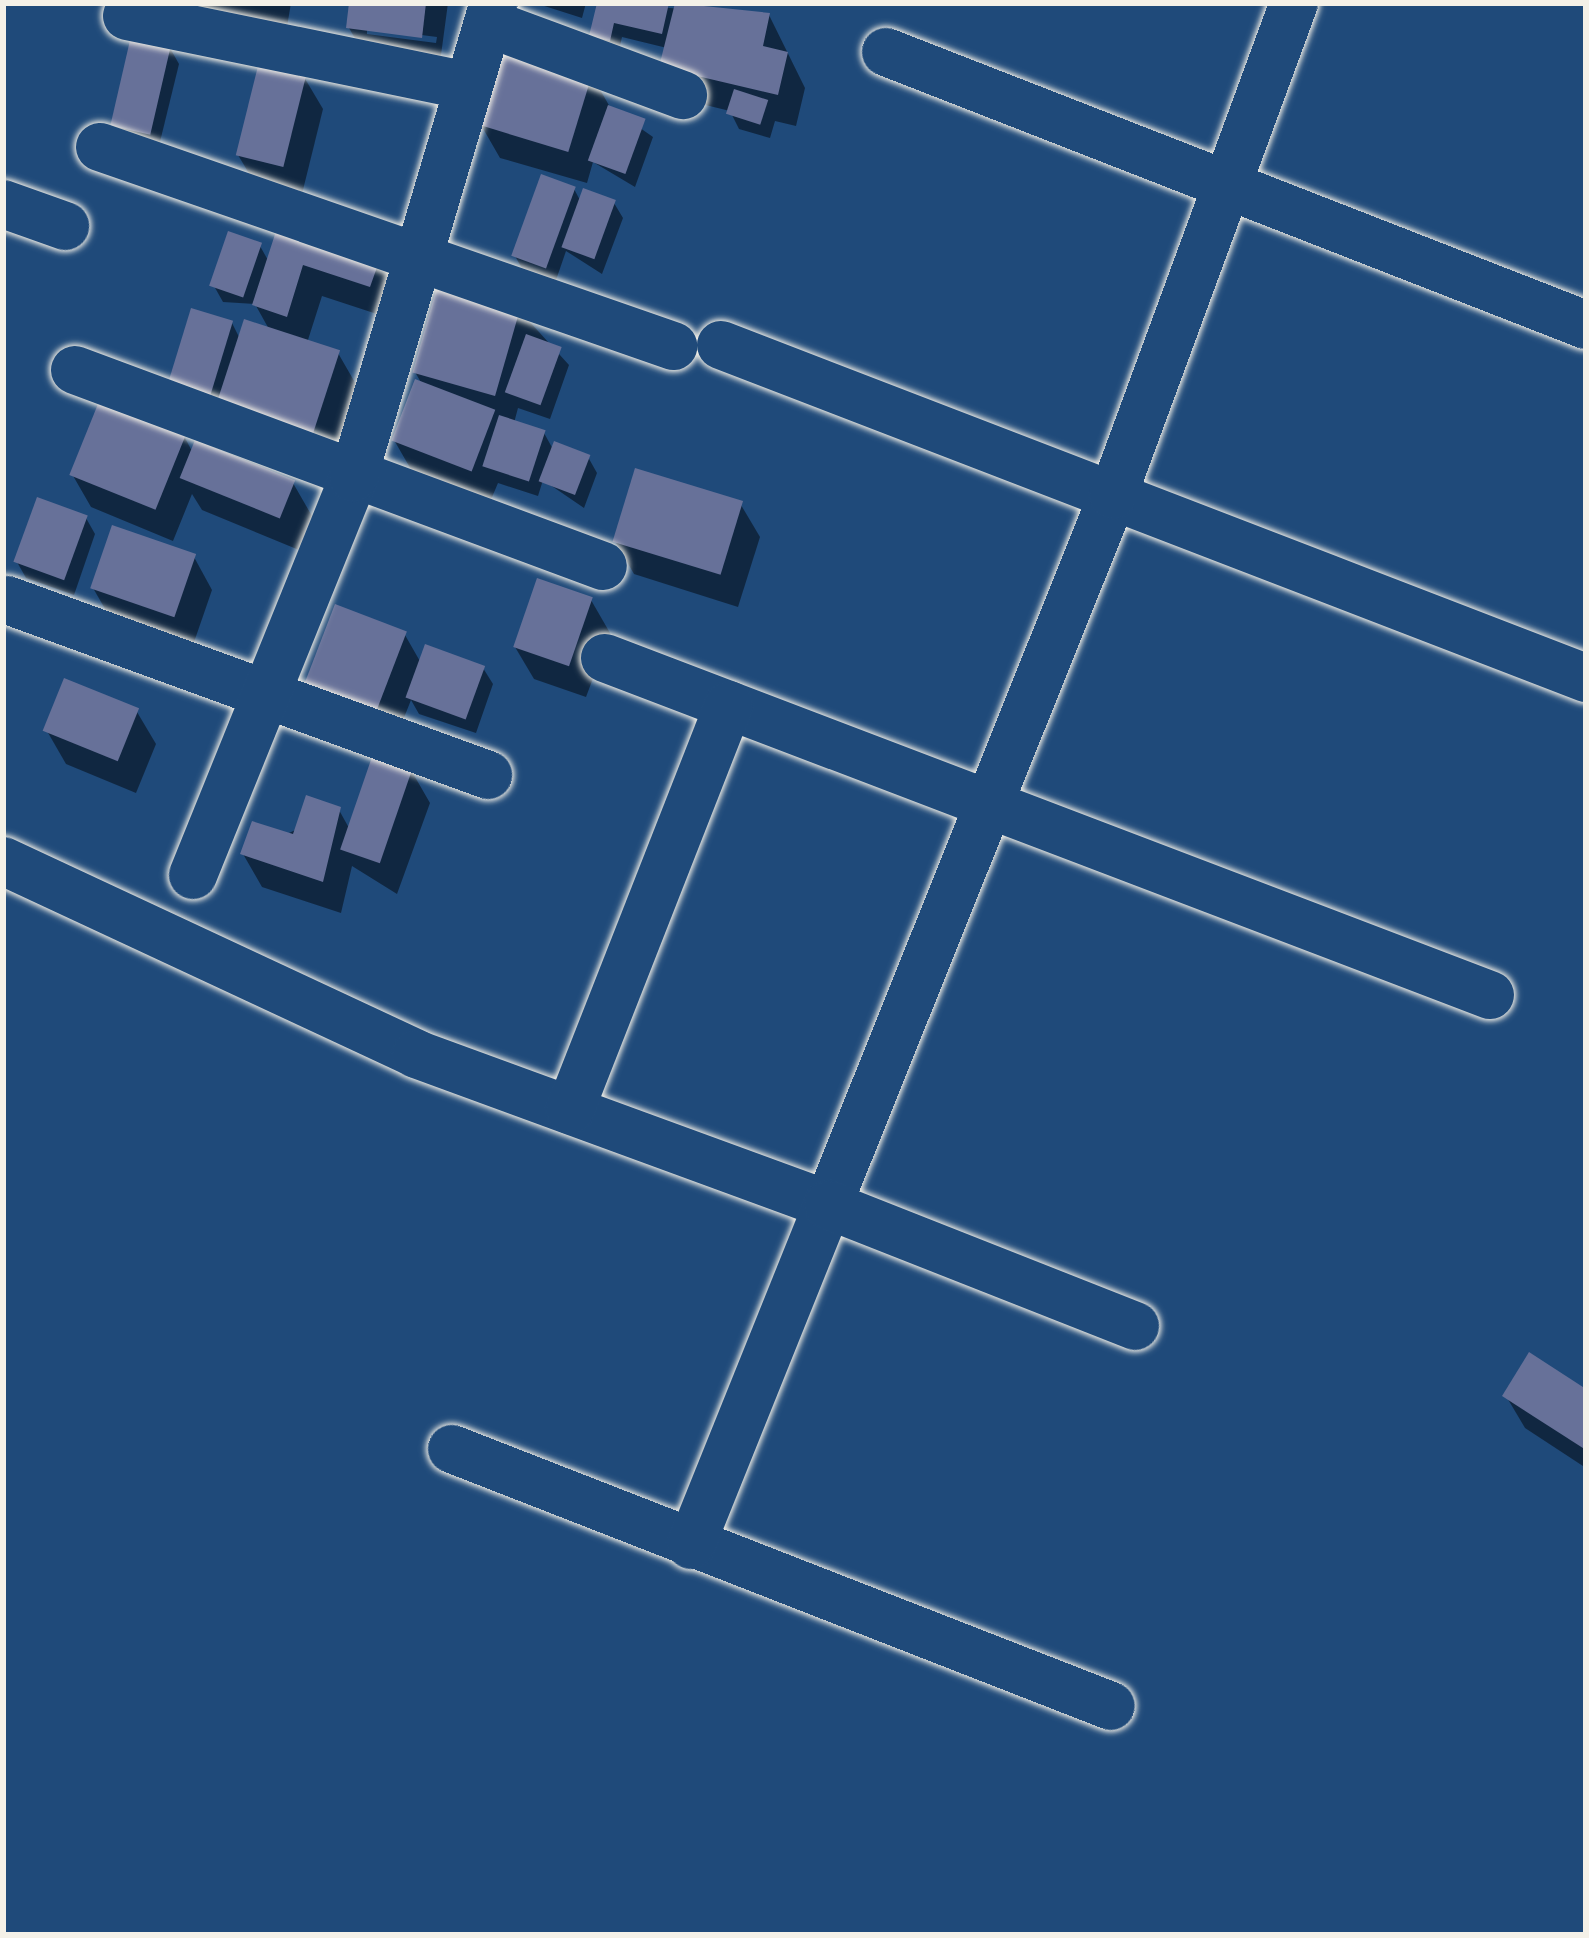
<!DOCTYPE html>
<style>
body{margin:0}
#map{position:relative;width:1589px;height:1938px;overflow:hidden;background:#1f4a7a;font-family:"Architects Daughter",sans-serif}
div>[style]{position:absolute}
.shadow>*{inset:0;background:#0007}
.building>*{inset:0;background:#677199;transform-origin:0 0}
.roads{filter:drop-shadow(0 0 3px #f4f1e8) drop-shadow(0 0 3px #f4f1e8)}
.street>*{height:48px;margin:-24px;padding:0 24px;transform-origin:24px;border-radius:24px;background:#1f4a7a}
span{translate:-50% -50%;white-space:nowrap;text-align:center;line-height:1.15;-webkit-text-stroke:9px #1f4a7a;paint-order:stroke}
.frame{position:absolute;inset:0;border:6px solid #f4f1e8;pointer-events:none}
</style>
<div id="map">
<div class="shadow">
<div style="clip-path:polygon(145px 3px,291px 3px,286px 33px)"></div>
<div style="clip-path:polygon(evenodd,352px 3px,448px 3px,439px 70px,368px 61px,349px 28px,352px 3px,367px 28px,437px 37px,436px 43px,367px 34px,367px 28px)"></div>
<div style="clip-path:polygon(535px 3px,586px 3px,582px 18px)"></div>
<div style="clip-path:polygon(600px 3px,769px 15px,805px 88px,796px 126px,775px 121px,770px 138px,739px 129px,730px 111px,681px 99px,667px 48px,622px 37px,618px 55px,592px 36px)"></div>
<div style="clip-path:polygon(170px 48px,179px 64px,158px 150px,121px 141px,112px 125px)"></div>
<div style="clip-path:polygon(591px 74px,610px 107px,653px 137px,635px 187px,593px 162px,587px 183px,500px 158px,481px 125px)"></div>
<div style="clip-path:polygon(304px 77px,323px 109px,301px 198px,257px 187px,238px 155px)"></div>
<div style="clip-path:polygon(574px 189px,581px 202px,614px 203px,623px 218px,602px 274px,566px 251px,555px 283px,524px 272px,515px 256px)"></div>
<div style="clip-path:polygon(260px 246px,269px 262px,379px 258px,398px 291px,389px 318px,322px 296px,307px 343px,338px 353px,357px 386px,331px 468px,179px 406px,232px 323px,240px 339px,270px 331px,255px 304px,223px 302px,214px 286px)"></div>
<div style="clip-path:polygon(519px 310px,569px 365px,550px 419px,518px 408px,514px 423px,544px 433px,554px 451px,588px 457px,597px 473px,584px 508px,543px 480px,538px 496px,498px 483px,490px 502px,413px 473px,394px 440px,423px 386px,415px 372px)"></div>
<div style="clip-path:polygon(184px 436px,193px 453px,293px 483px,312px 516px,299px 550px,202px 510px,192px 494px,173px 541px,91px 507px,72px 474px)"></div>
<div style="clip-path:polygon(741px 505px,760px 537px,738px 607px,634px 574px,615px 541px)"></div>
<div style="clip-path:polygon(86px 518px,95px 534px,74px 595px,26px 578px,17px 562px)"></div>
<div style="clip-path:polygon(194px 557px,212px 590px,192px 648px,112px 621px,93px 588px)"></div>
<div style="clip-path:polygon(591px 600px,610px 633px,586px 697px,534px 679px,515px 647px)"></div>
<div style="clip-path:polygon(405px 635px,421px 663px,483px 668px,493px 684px,476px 733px,419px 714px,411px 700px,394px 743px,326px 717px)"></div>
<div style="clip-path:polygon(137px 712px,156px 744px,136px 793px,66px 764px,47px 731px)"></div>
<div style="clip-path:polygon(411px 770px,430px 803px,397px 894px,352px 866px,341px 913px,262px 887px,243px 854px,339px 810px,349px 828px)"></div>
<div style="clip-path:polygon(1586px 1394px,1586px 1468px,1525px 1428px,1506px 1396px)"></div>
</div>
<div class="building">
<div style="clip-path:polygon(349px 3px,426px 3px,422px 38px,346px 28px)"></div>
<div style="clip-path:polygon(597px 3px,669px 3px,662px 34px,614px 23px,610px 41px,589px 36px)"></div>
<div style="clip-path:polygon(675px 3px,770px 13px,763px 46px,788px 52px,778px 95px,659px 67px)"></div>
<div style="left:131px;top:36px;width:41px;height:92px;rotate:13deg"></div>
<div style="left:502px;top:44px;width:95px;height:84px;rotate:17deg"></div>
<div style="left:259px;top:62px;width:49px;height:96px;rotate:14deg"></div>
<div style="left:734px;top:89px;width:36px;height:26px;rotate:18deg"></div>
<div style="left:608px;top:105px;width:40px;height:59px;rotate:20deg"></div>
<div style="left:541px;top:174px;width:37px;height:87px;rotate:20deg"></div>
<div style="left:583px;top:188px;width:35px;height:63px;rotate:20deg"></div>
<div style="clip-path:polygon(279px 222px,381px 256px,370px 287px,303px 265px,287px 317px,252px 305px)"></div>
<div style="left:228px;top:231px;width:36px;height:58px;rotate:19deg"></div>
<div style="left:438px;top:283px;width:86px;height:93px;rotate:16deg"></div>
<div style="left:191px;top:308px;width:44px;height:85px;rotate:17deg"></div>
<div style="left:244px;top:319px;width:101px;height:91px;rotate:18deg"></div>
<div style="left:526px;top:334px;width:38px;height:62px;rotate:20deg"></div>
<div style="left:415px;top:379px;width:86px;height:66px;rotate:21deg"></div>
<div style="left:100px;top:399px;width:93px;height:82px;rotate:22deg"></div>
<div style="left:499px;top:415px;width:49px;height:54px;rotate:18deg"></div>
<div style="left:195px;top:440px;width:108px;height:41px;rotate:22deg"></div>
<div style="left:554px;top:441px;width:39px;height:43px;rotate:21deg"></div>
<div style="left:635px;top:468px;width:113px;height:77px;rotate:17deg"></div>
<div style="left:37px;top:497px;width:54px;height:69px;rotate:20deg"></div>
<div style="left:112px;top:525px;width:89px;height:67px;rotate:19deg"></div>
<div style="left:537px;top:578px;width:59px;height:73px;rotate:19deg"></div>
<div style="left:335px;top:604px;width:77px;height:87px;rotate:21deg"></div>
<div style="left:425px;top:644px;width:64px;height:57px;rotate:20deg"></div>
<div style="left:64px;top:678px;width:81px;height:57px;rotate:22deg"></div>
<div style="left:373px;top:754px;width:42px;height:101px;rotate:19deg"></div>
<div style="clip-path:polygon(306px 795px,341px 807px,323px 882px,240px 854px,252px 821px,293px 834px)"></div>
<div style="clip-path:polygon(1529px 1352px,1586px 1389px,1586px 1450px,1502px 1396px)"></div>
</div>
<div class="roads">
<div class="street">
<div style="left:127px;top:16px;width:348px;rotate:11.6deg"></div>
<div style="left:488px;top:23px;width:208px;rotate:20.3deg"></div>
<div style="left:886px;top:52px;width:751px;rotate:21.31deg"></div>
<div style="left:100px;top:147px;width:607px;rotate:19.15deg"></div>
<div style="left:3px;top:204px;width:66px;rotate:19.5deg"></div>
<div style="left:721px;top:345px;width:927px;rotate:21.06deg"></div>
<div style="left:75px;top:370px;width:563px;rotate:20.37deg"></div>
<div style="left:7px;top:600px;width:512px;rotate:19.99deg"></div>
<div style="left:605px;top:658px;width:947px;rotate:20.85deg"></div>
<div style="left:3px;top:861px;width:456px;rotate:25deg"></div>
<div style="left:416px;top:1054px;width:439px;rotate:20.1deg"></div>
<div style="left:828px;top:1205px;width:765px;rotate:-68.13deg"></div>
<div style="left:1113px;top:495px;width:524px;rotate:-69.8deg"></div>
<div style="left:193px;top:875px;width:428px;rotate:-68deg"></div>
<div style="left:353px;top:478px;width:495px;rotate:-73.5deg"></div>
<div style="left:570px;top:1110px;width:435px;rotate:-68.6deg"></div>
<div style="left:452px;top:1449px;width:707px;rotate:21.31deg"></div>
<div style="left:691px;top:1545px;width:367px;rotate:-68.1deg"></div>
<div style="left:828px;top:1205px;width:330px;rotate:21.5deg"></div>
</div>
</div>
<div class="frame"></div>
</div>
